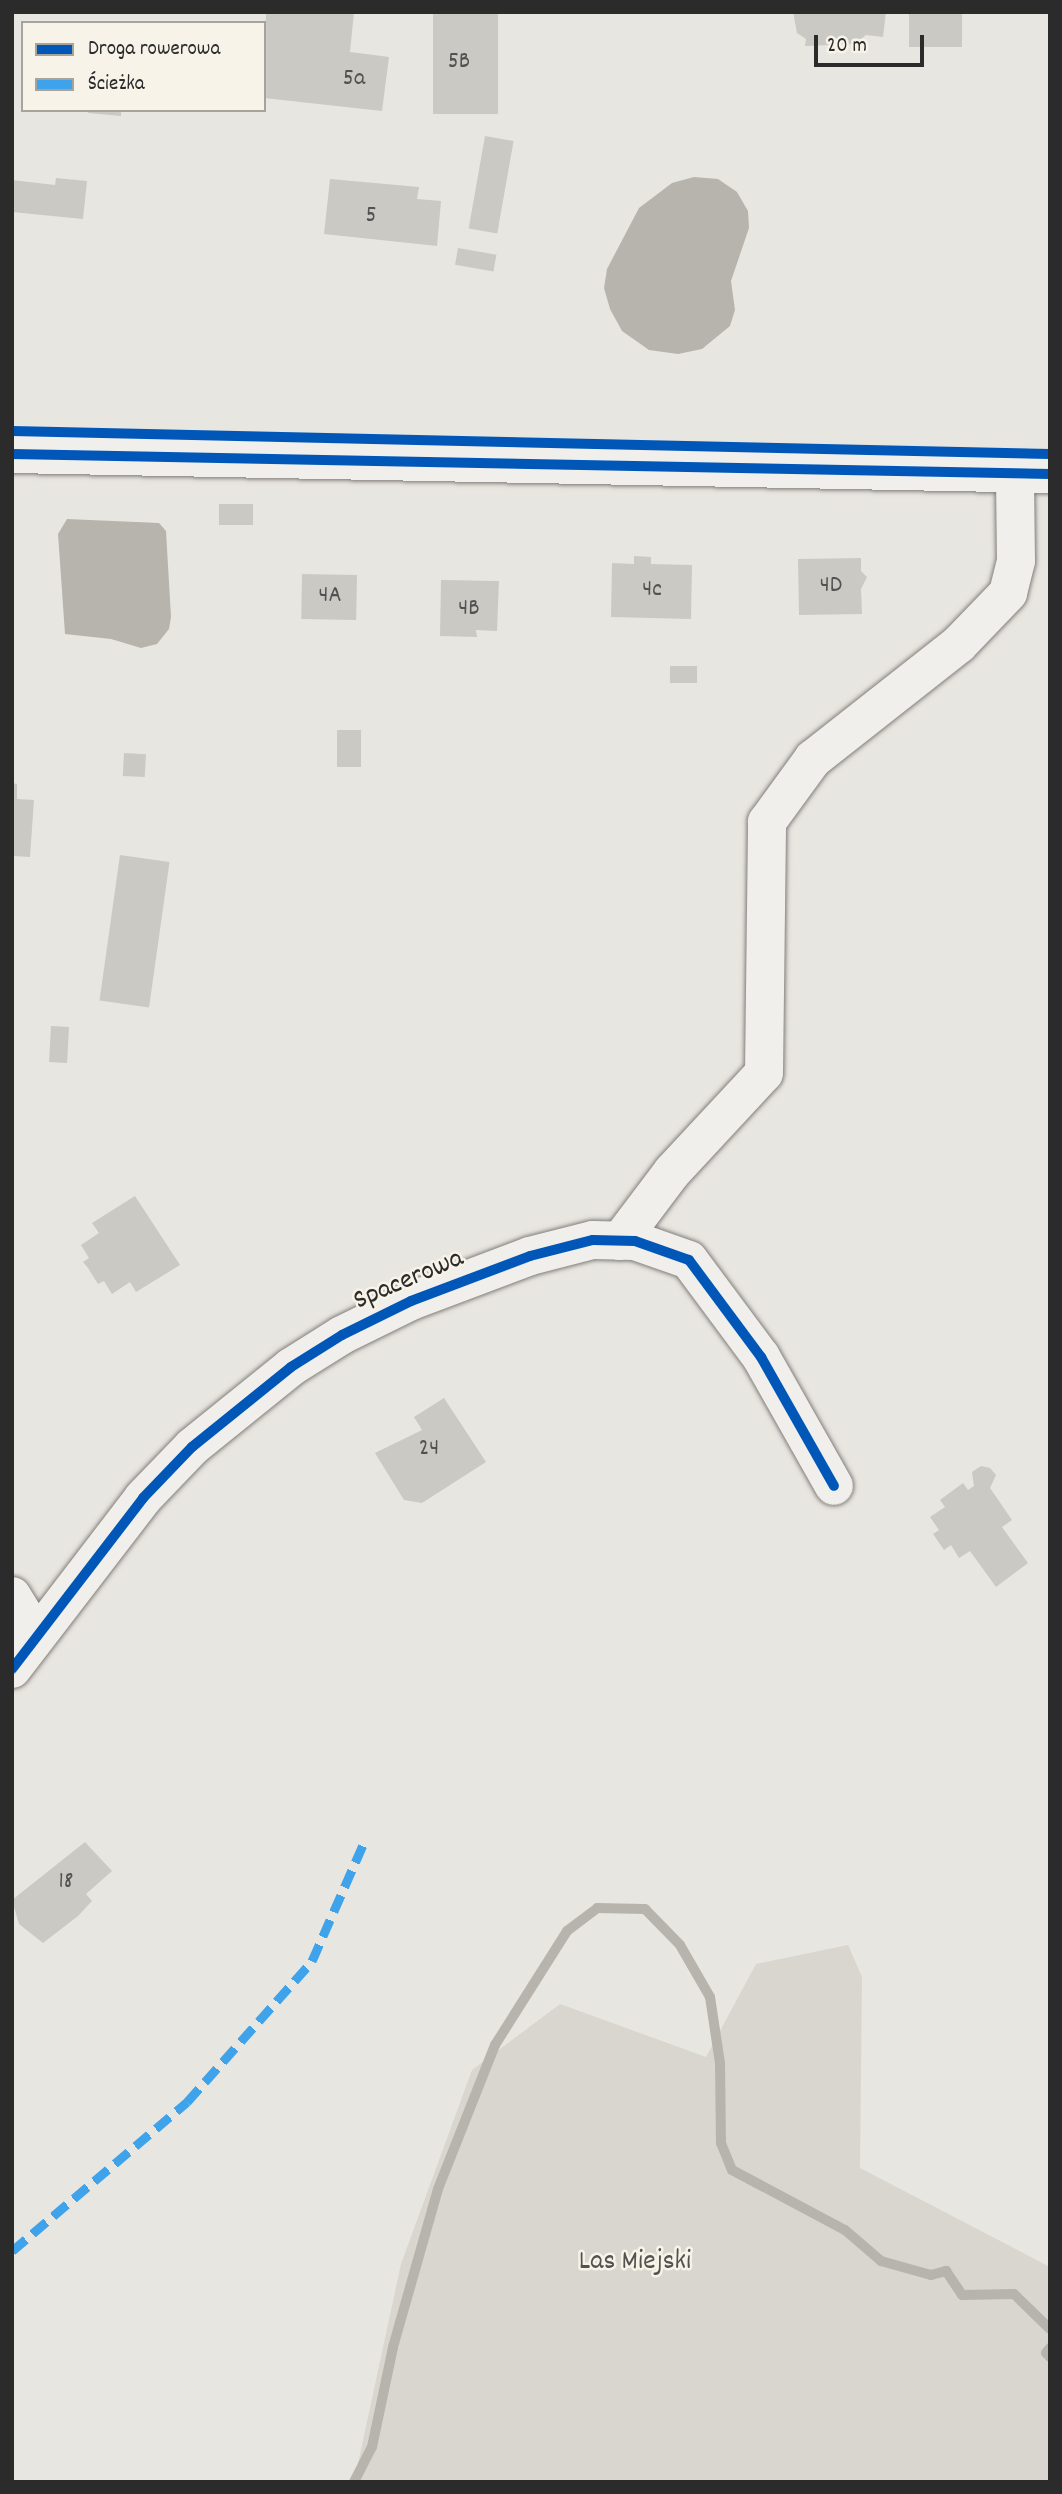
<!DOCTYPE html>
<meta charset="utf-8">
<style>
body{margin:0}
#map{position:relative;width:1062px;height:2494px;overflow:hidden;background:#e8e6e0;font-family:Dekko,sans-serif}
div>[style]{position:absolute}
.green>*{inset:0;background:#d8d6ce}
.water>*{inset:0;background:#b7b4ae}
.stream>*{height:10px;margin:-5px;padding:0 5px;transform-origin:5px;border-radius:5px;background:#b7b4ae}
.building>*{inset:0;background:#cac9c4;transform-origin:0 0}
.roads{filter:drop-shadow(0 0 2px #807f7c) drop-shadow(0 0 2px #807f7c)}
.minor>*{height:38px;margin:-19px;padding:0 19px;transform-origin:19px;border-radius:19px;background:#f0efeb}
.quiet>*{height:9px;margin-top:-4.5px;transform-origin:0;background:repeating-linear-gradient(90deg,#3ea3eb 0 18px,transparent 0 27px)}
.cycleway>*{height:10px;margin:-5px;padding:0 5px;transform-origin:5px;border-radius:5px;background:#0057b8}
span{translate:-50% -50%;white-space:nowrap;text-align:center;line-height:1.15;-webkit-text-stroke:5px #f7f3e8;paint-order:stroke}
.number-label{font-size:24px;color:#535251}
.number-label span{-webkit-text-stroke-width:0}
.street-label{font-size:28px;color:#2b2b2b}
.park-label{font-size:28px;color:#535250}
.frame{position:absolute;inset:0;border:14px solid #2b2b2b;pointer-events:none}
.legend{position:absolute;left:21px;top:21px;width:245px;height:91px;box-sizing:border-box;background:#f7f3e8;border:2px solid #a5a39c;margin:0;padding:9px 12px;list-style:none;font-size:21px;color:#2b2b2b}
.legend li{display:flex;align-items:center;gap:14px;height:35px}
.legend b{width:35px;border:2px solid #a5a39c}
.scale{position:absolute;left:814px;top:35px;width:110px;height:32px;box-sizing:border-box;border:4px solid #2b2b2b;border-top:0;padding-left:9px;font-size:21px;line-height:24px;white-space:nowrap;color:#2b2b2b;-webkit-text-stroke:5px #f7f3e8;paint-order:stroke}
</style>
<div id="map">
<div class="green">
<div style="clip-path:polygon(848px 1945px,862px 1977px,860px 2168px,1050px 2267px,1050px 2482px,354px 2482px,401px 2264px,472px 2070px,560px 2004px,706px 2057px,756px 1964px)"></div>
</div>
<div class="water">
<div style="clip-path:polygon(694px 177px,718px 179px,737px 192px,748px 211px,749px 228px,731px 281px,735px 310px,730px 326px,702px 349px,678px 354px,649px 350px,622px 331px,610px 309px,604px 288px,607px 269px,639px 208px,672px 183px)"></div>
<div style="clip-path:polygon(67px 519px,159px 523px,166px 531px,171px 617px,169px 629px,157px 644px,141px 648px,111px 639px,65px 634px,58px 534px)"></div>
</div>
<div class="stream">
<div style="left:1050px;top:2348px;width:6px;rotate:129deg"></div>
<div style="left:1046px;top:2353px;width:6px;rotate:45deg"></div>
<div style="left:354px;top:2482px;width:39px;rotate:-63deg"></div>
<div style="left:372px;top:2447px;width:102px;rotate:-78.1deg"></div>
<div style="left:393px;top:2347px;width:164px;rotate:-74.1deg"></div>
<div style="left:438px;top:2189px;width:155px;rotate:-68.4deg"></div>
<div style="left:495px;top:2045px;width:135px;rotate:-57.7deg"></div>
<div style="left:567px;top:1931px;width:38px;rotate:-37deg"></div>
<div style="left:597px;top:1908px;width:48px;rotate:1.2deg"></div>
<div style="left:645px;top:1909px;width:50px;rotate:45.8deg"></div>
<div style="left:680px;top:1945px;width:60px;rotate:60deg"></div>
<div style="left:710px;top:1997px;width:67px;rotate:81.4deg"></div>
<div style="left:720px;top:2063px;width:80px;rotate:89.3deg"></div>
<div style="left:721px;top:2143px;width:29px;rotate:68deg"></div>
<div style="left:732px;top:2170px;width:128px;rotate:28deg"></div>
<div style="left:845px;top:2230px;width:48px;rotate:40.7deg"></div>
<div style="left:881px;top:2261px;width:52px;rotate:15.6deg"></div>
<div style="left:931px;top:2275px;width:16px;rotate:-15deg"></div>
<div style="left:946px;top:2271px;width:29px;rotate:56deg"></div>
<div style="left:962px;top:2295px;width:52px;rotate:-1.1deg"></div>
<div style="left:1014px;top:2294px;width:50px;rotate:44.2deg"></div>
</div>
<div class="building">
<div style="clip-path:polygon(266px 12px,354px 12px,350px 52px,389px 57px,382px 111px,264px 98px)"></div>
<div style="left:433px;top:12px;width:65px;height:102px"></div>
<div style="clip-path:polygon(793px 12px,886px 12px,883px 37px,866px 35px,855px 44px,805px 46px,806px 39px,797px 33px)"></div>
<div style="left:909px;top:12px;width:53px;height:35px"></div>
<div style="clip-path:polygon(89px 110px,121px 110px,121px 116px,88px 113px)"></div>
<div style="left:485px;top:136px;width:29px;height:94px;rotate:10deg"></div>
<div style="clip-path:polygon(56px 178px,87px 181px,83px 219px,12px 212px,12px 180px,55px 185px)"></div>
<div style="clip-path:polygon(330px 179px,419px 187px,417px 199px,441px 201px,437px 246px,324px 234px)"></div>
<div style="left:458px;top:248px;width:39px;height:17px;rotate:10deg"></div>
<div style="left:253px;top:504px;width:21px;height:34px;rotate:90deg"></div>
<div style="clip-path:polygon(634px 556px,651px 557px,651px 564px,692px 565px,691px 619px,611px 617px,612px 563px,634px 564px)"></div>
<div style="clip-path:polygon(861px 558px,861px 571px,867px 577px,861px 589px,862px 614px,799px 615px,798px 559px)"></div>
<div style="left:302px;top:574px;width:55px;height:45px;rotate:1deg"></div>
<div style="clip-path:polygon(441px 580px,499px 581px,497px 631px,476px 630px,477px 637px,440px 636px)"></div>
<div style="left:670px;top:666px;width:27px;height:17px"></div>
<div style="left:337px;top:730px;width:24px;height:37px"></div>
<div style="left:124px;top:753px;width:22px;height:23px;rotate:3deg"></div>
<div style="clip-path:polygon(12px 783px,17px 784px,17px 799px,34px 800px,30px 857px,12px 856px)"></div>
<div style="left:120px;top:855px;width:50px;height:147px;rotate:8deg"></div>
<div style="left:51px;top:1026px;width:18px;height:36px;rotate:3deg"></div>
<div style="clip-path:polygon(135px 1196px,180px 1265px,136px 1292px,130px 1282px,112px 1294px,104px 1281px,98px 1284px,88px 1268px,83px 1262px,89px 1258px,81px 1245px,99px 1233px,92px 1223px)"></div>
<div style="clip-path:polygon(444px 1398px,486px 1462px,422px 1503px,404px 1500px,375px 1453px,422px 1430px,414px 1417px)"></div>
<div style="clip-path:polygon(981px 1466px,990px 1468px,996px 1475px,990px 1488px,1012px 1520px,1002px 1527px,1028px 1563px,996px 1587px,970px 1551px,959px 1558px,951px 1545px,944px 1550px,933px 1534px,939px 1530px,930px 1517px,945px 1507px,940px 1500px,963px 1483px,968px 1490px,974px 1486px,972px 1472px)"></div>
<div style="clip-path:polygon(85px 1842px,112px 1871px,86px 1894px,92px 1901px,78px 1916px,43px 1943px,19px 1924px,12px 1900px)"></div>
</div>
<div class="roads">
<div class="minor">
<div style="left:12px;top:454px;width:1038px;rotate:1.1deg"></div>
<div style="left:620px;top:1241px;width:86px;rotate:-53deg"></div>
<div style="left:672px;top:1172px;width:135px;rotate:-47.1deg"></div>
<div style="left:764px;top:1073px;width:251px;rotate:-89.3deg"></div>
<div style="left:767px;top:822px;width:78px;rotate:-53.9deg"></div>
<div style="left:813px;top:759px;width:186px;rotate:-38.2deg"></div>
<div style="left:959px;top:644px;width:71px;rotate:-46.1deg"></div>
<div style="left:1008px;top:593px;width:33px;rotate:-76deg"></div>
<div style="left:1016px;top:561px;width:88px;rotate:-90.7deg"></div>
<div style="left:12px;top:1596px;width:46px;rotate:58.4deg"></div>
<div style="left:12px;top:1669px;width:215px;rotate:-52.5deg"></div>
<div style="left:143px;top:1498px;width:71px;rotate:-46.1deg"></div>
<div style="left:192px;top:1447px;width:127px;rotate:-38.9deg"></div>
<div style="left:291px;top:1367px;width:60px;rotate:-32.1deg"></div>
<div style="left:342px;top:1335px;width:77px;rotate:-26.2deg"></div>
<div style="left:411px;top:1301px;width:127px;rotate:-20.7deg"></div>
<div style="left:530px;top:1256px;width:65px;rotate:-14.3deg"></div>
<div style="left:593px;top:1240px;width:42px;rotate:1.4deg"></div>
<div style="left:635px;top:1241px;width:57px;rotate:19.4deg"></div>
<div style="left:689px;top:1260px;width:121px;rotate:53.4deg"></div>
<div style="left:761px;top:1357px;width:148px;rotate:60.5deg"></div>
</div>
</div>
<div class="quiet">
<div style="left:12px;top:2251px;width:230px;rotate:-40.4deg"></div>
<div style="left:187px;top:2102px;width:188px;rotate:-48.4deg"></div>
<div style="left:312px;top:1961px;width:134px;rotate:-66.3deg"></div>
</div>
<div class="cycleway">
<div style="left:12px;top:431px;width:1038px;rotate:1.27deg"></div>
<div style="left:12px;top:454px;width:1038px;rotate:1.1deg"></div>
<div style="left:12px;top:1669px;width:215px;rotate:-52.5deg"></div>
<div style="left:143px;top:1498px;width:71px;rotate:-46.1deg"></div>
<div style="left:192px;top:1447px;width:127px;rotate:-38.9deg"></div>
<div style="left:291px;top:1367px;width:60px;rotate:-32.1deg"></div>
<div style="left:342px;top:1335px;width:77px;rotate:-26.2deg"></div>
<div style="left:411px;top:1301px;width:127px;rotate:-20.7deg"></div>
<div style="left:530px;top:1256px;width:65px;rotate:-14.3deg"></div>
<div style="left:593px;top:1240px;width:42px;rotate:1.4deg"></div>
<div style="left:635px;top:1241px;width:57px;rotate:19.4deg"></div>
<div style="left:689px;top:1260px;width:121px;rotate:53.4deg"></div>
<div style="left:761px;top:1357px;width:148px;rotate:60.5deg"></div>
</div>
<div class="number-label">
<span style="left:459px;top:63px">5B</span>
<span style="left:354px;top:80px">5a</span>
<span style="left:371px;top:217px">5</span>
<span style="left:831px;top:587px">4D</span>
<span style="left:652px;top:591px">4c</span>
<span style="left:330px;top:597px">4A</span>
<span style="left:469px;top:610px">4B</span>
<span style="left:429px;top:1450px">24</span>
<span style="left:66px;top:1883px">18</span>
</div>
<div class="street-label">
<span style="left:409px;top:1281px;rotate:-23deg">Spacerowa</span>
</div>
<div class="park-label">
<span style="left:635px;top:2263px">Las Miejski</span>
</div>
<div class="frame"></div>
<ul class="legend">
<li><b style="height:9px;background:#0057b8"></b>Droga rowerowa</li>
<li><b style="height:9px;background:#3ea3eb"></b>Ścieżka</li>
</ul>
<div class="scale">20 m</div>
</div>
